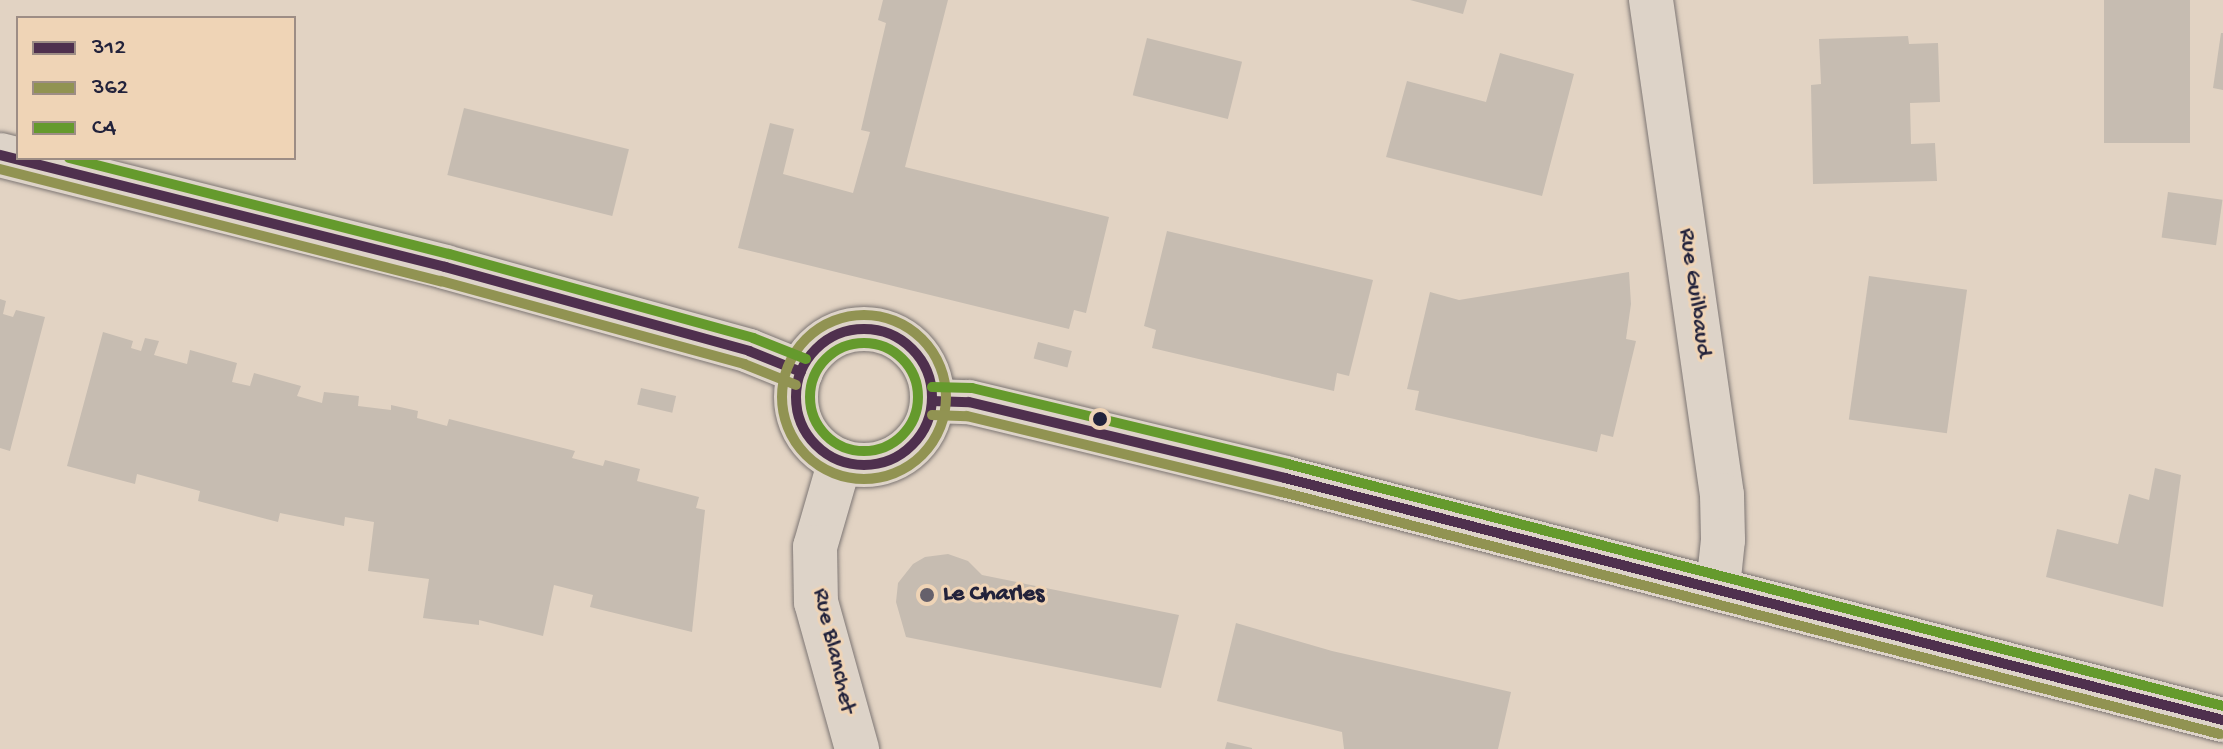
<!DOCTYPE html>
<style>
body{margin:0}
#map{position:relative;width:2223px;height:749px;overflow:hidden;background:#e2d3c3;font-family:"Gochi Hand",sans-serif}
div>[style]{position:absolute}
.building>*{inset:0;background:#c6bcb1;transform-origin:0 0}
.roads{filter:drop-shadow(0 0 2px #7d7674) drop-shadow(0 0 2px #7d7674)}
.minor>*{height:44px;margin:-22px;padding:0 22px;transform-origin:22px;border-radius:22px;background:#ddd3c8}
.secondary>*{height:44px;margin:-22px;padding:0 22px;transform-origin:22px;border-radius:22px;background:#ddd3c8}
.secondary>.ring{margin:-22px;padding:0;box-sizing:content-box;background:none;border:44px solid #ddd3c8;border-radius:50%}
.bus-1>*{height:10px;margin:-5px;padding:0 5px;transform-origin:5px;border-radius:5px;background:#4f304e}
.bus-1>.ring{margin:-5px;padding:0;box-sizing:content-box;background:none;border:10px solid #4f304e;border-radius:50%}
.bus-2>*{height:10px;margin:-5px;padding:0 5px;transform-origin:5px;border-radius:5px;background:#919352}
.bus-2>.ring{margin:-5px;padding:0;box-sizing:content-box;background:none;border:10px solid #919352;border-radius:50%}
.bus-3>*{height:10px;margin:-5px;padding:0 5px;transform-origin:5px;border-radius:5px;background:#659a2d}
.bus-3>.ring{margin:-5px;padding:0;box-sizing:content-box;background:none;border:10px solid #659a2d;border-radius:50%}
.dots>*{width:22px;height:22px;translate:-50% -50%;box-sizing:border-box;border:4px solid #efd4b6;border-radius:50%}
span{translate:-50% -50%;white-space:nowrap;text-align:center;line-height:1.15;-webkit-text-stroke:6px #efd4b6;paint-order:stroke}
.street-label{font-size:24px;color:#22223b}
.poi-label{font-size:24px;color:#22223b;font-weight:700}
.left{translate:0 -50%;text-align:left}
.legend{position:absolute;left:16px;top:16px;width:280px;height:144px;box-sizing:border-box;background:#efd4b6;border:2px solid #9d8d85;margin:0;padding:10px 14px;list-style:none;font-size:24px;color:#22223b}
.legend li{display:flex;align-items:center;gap:16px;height:40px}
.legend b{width:40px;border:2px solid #9d8d85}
</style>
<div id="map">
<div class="building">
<div style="clip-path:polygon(883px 0,948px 0,905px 167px,1109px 217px,1086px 313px,1074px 310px,1069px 329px,738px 248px,770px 123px,794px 129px,783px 174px,853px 193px,870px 132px,861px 130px,886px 23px,878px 20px)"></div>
<div style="clip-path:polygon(1410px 0,1467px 0,1463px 14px)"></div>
<div style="left:2104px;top:0;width:86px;height:143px"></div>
<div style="clip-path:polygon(2221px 33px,2223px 33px,2223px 90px,2213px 88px)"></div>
<div style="clip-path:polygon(1908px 36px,1909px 44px,1938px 43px,1940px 102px,1910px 103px,1911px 144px,1935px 143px,1937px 181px,1813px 184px,1811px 85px,1821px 84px,1819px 39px)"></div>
<div style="left:1147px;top:38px;width:98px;height:59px;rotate:14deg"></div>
<div style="clip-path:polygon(1500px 53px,1574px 74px,1542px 196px,1386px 157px,1407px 81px,1486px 102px)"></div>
<div style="left:464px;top:108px;width:170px;height:69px;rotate:14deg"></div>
<div style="left:2168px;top:192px;width:55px;height:46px;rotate:8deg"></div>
<div style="clip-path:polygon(1167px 231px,1373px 280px,1349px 376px,1337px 373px,1334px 391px,1152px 348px,1156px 330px,1144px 326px)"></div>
<div style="clip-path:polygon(1629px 272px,1631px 304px,1626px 339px,1636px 341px,1613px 437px,1601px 434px,1597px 452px,1415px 410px,1419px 391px,1407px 389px,1430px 292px,1459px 300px)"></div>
<div style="left:1869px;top:276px;width:99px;height:145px;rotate:8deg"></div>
<div style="clip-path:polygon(0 299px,6px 301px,3px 314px,13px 317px,16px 310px,45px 317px,10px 451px,0 448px)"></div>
<div style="clip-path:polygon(103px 332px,133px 341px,131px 348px,141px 351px,145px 338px,159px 341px,154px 355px,187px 364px,190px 350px,237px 363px,232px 382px,250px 386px,254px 373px,301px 386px,297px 396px,322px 403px,324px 392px,359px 396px,358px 406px,391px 410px,391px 405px,418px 411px,417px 418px,447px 426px,449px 419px,575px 451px,572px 458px,603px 466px,605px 460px,640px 469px,637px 481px,699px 497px,696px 508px,705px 510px,692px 632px,590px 607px,593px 595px,554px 585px,543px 636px,479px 620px,479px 625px,423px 618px,429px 579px,368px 571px,374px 522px,345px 517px,344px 526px,280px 513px,278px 522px,198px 501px,200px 491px,137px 474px,135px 484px,67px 466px)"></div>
<div style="left:1038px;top:342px;width:35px;height:17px;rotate:15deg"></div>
<div style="left:641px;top:388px;width:36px;height:17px;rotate:13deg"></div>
<div style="clip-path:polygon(2155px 468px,2181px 475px,2163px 607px,2046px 577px,2057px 529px,2118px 544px,2129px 494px,2149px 500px)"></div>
<div style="clip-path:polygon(948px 554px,968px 561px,982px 575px,1179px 615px,1161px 688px,906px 637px,896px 602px,898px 583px,913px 564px,925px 557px)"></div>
<div style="clip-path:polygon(1236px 623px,1332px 651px,1511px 692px,1498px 749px,1344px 749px,1342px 732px,1217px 701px)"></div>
<div style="clip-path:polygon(1227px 742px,1252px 748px,1252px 749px,1225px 749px)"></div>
</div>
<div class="roads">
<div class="minor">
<div style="left:1651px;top:0;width:500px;rotate:81.84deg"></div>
<div style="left:1722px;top:495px;width:45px;rotate:88.7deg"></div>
<div style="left:1723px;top:540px;width:47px;rotate:96.1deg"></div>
<div style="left:840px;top:461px;width:90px;rotate:106.2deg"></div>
<div style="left:815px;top:547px;width:55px;rotate:89deg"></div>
<div style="left:816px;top:602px;width:153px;rotate:74.4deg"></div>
</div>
<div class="secondary">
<div style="left:0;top:155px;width:459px;rotate:14.1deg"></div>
<div style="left:445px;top:267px;width:315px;rotate:15.4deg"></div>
<div style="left:749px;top:351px;width:56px;rotate:22deg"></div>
<div class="ring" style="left:796px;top:329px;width:92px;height:92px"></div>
<div style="left:932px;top:401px;width:37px;rotate:2deg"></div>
<div style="left:969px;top:402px;width:325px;rotate:13.5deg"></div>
<div style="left:1285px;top:478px;width:969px;rotate:14.47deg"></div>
</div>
</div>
<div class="bus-1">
<div style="left:0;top:155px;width:459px;rotate:14.1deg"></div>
<div style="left:445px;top:267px;width:315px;rotate:15.4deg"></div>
<div style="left:749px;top:351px;width:56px;rotate:22deg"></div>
<div class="ring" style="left:796px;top:329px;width:126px;height:126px"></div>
<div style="left:932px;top:401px;width:37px;rotate:2deg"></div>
<div style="left:969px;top:402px;width:325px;rotate:13.5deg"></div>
<div style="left:1285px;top:478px;width:969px;rotate:14.47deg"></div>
</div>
<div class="bus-2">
<div style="left:0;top:169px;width:455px;rotate:14.3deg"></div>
<div style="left:441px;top:281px;width:314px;rotate:15.3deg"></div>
<div style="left:744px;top:364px;width:56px;rotate:22deg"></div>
<div class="ring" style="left:782px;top:315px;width:154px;height:154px"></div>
<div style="left:932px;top:415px;width:35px;rotate:2deg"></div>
<div style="left:967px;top:416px;width:324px;rotate:13.6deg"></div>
<div style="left:1282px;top:492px;width:969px;rotate:14.47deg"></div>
</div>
<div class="bus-3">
<div style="left:69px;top:158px;width:392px;rotate:14.2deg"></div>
<div style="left:449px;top:254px;width:315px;rotate:15.4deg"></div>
<div style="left:753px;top:338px;width:57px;rotate:21.6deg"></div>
<div class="ring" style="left:810px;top:343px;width:98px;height:98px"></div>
<div style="left:932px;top:387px;width:40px;rotate:1.4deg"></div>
<div style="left:972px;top:388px;width:325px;rotate:13.5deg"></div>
<div style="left:1288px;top:464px;width:966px;rotate:14.51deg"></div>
</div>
<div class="dots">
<div style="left:1100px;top:419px;background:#22223b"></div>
<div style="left:927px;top:595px;background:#65606b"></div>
</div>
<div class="street-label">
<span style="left:1694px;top:293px;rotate:82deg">Rue Guilbaud</span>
<span style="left:833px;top:651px;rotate:77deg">Rue Blanchet</span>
</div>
<div class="poi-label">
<span class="left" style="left:943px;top:595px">Le Charles</span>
</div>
<ul class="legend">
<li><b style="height:10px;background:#4f304e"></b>312</li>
<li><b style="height:10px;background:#919352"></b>362</li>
<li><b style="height:10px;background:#659a2d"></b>C4</li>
</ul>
</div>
